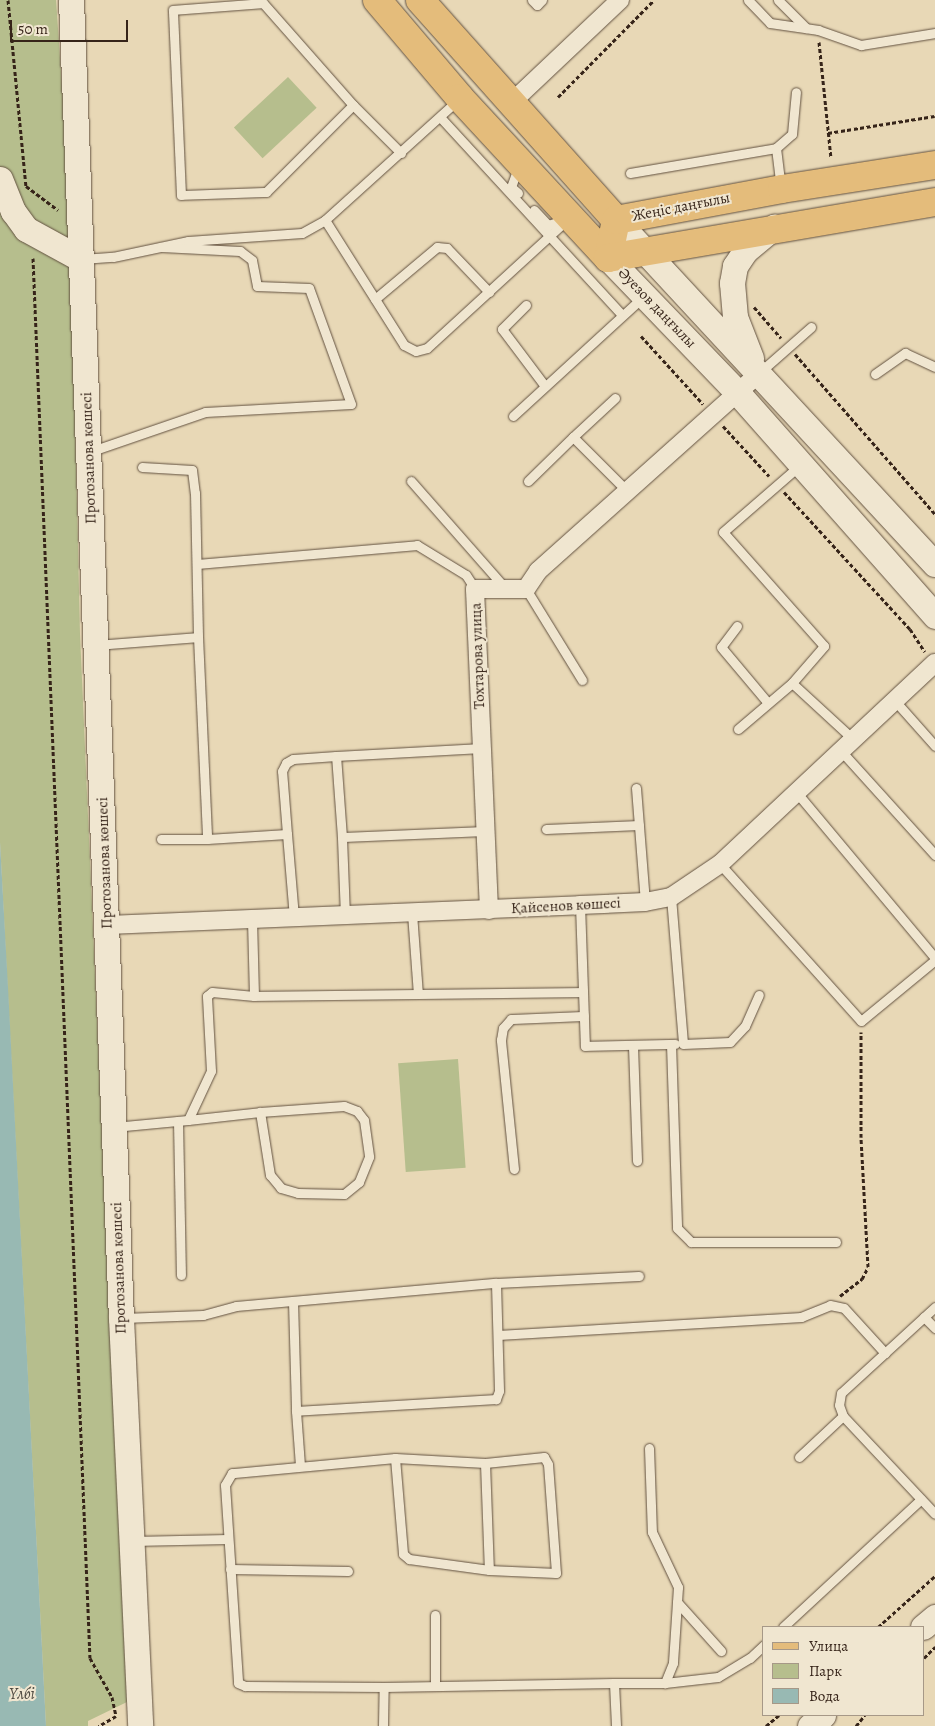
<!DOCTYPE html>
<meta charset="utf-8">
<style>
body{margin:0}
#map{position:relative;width:935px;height:1726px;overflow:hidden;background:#e8d8b6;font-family:Alegreya,serif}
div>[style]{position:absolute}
.green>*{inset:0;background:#b6be8d;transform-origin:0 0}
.water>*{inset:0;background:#98b9b3}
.path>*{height:3px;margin-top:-1.5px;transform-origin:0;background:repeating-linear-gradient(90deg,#362419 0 4px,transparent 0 6.5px)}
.roads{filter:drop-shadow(0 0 1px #625140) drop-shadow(0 0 1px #625140)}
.lane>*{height:9px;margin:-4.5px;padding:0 4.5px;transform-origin:4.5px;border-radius:4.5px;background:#f0e6d0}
.street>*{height:18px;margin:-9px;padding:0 9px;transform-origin:9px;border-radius:9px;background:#f0e6d0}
.secondary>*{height:25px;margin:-12.5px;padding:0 12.5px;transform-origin:12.5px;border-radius:12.5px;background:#f0e6d0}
.primary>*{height:28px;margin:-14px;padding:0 14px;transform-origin:14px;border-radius:14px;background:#e4bc7b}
span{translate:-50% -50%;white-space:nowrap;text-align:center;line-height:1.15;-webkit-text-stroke:4px #f0e6d0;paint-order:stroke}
.street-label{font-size:15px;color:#362419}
.water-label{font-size:16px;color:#4e4940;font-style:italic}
.legend{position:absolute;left:762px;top:1626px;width:162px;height:90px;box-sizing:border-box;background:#f0e6d0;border:1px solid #a69887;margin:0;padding:6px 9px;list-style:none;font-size:15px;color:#362419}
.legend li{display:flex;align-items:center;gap:10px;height:25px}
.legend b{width:25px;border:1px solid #a69887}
.scale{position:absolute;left:10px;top:20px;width:118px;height:22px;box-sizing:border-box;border:2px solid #362419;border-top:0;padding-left:6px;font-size:15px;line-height:18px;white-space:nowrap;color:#362419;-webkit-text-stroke:4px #f0e6d0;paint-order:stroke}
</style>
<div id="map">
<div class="green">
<div style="clip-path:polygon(0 0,56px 0,70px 201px,80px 634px,127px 1702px,88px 1721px,88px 1726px,46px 1726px,0 842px)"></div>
<div style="left:288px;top:77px;width:42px;height:74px;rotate:47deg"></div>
<div style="left:458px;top:1059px;width:109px;height:60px;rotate:86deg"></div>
</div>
<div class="water">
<div style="clip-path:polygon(0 842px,8px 987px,46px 1726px,0 1726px)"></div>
</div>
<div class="path">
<div style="left:8px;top:0;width:187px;rotate:84.5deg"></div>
<div style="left:26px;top:186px;width:40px;rotate:37deg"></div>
<div style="left:819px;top:42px;width:117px;rotate:84.1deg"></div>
<div style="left:558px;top:97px;width:136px;rotate:-45.3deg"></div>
<div style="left:828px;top:133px;width:108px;rotate:-9deg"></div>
<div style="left:33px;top:258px;width:1401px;rotate:87.67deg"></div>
<div style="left:90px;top:1658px;width:45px;rotate:60.6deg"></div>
<div style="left:112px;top:1697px;width:19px;rotate:78deg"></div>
<div style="left:116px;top:1716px;width:20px;rotate:150deg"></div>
<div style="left:754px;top:307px;width:41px;rotate:48.9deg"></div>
<div style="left:641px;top:336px;width:92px;rotate:47.6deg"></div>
<div style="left:795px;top:354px;width:213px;rotate:48.8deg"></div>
<div style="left:723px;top:426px;width:68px;rotate:47.4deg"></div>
<div style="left:784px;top:492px;width:186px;rotate:47.4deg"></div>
<div style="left:910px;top:629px;width:27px;rotate:57deg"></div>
<div style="left:840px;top:1296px;width:28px;rotate:-38deg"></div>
<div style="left:862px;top:1279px;width:13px;rotate:-63deg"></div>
<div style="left:868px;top:1267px;width:130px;rotate:-93.1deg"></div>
<div style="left:861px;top:1137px;width:105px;rotate:-90deg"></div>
<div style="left:878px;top:1627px;width:76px;rotate:-41.8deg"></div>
<div style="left:924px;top:1658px;width:16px;rotate:-45deg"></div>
<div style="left:766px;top:1726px;width:17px;rotate:-40deg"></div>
<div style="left:856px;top:1726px;width:14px;rotate:-51deg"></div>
</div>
<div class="roads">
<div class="lane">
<div style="left:532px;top:0;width:7px;rotate:45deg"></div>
<div style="left:537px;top:5px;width:7px;rotate:-45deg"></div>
<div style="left:748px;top:0;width:32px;rotate:46deg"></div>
<div style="left:770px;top:23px;width:49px;rotate:8.3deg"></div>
<div style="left:818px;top:30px;width:46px;rotate:19.2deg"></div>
<div style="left:861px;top:45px;width:75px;rotate:-9.2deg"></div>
<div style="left:778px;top:0;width:40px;rotate:45deg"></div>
<div style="left:263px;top:3px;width:136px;rotate:48.6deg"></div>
<div style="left:353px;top:105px;width:123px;rotate:135deg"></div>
<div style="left:266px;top:192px;width:85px;rotate:178deg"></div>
<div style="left:181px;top:195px;width:185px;rotate:-92.5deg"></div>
<div style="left:173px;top:10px;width:90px;rotate:-4.4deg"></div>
<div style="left:353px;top:105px;width:68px;rotate:45deg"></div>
<div style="left:440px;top:117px;width:269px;rotate:47.4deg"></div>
<div style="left:776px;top:148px;width:21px;rotate:-41deg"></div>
<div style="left:792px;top:134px;width:42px;rotate:-84.6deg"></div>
<div style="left:630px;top:173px;width:148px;rotate:-9.7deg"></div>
<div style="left:776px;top:148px;width:38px;rotate:83deg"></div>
<div style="left:518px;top:193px;width:9px;rotate:-139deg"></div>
<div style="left:511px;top:187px;width:20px;rotate:-70deg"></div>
<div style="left:534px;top:210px;width:21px;rotate:47deg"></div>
<div style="left:548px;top:225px;width:19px;rotate:-18deg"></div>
<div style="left:325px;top:220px;width:148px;rotate:57.7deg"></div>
<div style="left:404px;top:345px;width:13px;rotate:27deg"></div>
<div style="left:416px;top:351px;width:11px;rotate:-15deg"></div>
<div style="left:427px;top:348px;width:191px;rotate:-42.5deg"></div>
<div style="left:82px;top:259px;width:31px;rotate:-4deg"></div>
<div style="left:113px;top:257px;width:77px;rotate:-12deg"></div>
<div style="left:188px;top:241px;width:114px;rotate:-4deg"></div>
<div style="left:302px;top:233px;width:26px;rotate:-29deg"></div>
<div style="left:325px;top:220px;width:179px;rotate:-42.1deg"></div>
<div style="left:375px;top:299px;width:81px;rotate:-40deg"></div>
<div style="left:437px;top:247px;width:10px;rotate:6deg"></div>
<div style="left:447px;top:248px;width:61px;rotate:46.3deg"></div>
<div style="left:526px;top:305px;width:34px;rotate:135deg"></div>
<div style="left:502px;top:329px;width:71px;rotate:53deg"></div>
<div style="left:760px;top:372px;width:68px;rotate:-41.4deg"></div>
<div style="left:875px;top:374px;width:37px;rotate:-35deg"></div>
<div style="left:905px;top:353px;width:33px;rotate:25deg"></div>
<div style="left:615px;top:398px;width:57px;rotate:137.1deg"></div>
<div style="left:573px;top:437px;width:75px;rotate:45deg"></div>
<div style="left:513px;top:416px;width:176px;rotate:-42.5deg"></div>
<div style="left:89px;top:452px;width:123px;rotate:-19deg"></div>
<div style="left:205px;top:412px;width:146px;rotate:-3.1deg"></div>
<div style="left:351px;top:404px;width:123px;rotate:-109.9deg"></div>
<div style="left:309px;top:288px;width:52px;rotate:-177.8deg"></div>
<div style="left:257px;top:286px;width:26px;rotate:-101deg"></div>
<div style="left:252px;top:260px;width:15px;rotate:-143deg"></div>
<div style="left:240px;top:251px;width:79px;rotate:-177.1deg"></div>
<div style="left:142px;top:467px;width:50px;rotate:3.4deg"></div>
<div style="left:192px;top:470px;width:23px;rotate:83deg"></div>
<div style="left:195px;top:493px;width:144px;rotate:88.8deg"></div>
<div style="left:411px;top:481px;width:144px;rotate:48.7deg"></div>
<div style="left:528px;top:481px;width:63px;rotate:-44.4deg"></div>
<div style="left:197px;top:564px;width:221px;rotate:-4.9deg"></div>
<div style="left:417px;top:545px;width:57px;rotate:31.5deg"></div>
<div style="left:466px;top:575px;width:17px;rotate:57deg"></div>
<div style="left:526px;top:589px;width:107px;rotate:58.4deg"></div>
<div style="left:737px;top:626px;width:26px;rotate:127deg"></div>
<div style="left:721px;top:647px;width:73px;rotate:50deg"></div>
<div style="left:97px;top:645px;width:101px;rotate:-4.5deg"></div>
<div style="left:198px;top:637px;width:202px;rotate:87.4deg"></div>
<div style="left:207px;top:839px;width:80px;rotate:-3.6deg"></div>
<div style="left:287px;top:834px;width:84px;rotate:85.2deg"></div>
<div style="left:792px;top:683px;width:49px;rotate:-49.1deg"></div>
<div style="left:824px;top:646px;width:152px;rotate:-131.5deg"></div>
<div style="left:723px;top:532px;width:102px;rotate:-41deg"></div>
<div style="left:896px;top:702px;width:59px;rotate:48.4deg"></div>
<div style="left:738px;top:729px;width:71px;rotate:-40.4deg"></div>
<div style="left:792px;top:683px;width:84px;rotate:42.6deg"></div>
<div style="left:842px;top:752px;width:139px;rotate:47.9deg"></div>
<div style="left:636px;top:788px;width:114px;rotate:85.5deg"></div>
<div style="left:797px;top:793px;width:215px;rotate:50.1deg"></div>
<div style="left:546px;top:829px;width:93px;rotate:-2.5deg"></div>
<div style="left:287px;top:834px;width:63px;rotate:-94.5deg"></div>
<div style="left:282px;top:771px;width:9px;rotate:-63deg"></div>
<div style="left:286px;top:763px;width:8px;rotate:-30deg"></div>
<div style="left:293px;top:759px;width:43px;rotate:-4deg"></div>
<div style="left:342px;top:837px;width:81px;rotate:-94.2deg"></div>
<div style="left:336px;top:756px;width:146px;rotate:-3.1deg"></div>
<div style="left:161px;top:839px;width:46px"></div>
<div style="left:720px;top:864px;width:211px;rotate:48.1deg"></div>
<div style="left:861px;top:1021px;width:96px;rotate:-39.5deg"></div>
<div style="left:671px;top:897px;width:147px;rotate:85.3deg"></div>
<div style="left:683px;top:1044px;width:47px;rotate:-2.4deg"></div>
<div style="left:730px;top:1042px;width:22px;rotate:-47deg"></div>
<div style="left:745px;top:1026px;width:34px;rotate:-66deg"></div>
<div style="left:580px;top:905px;width:141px;rotate:88deg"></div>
<div style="left:585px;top:1046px;width:90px;rotate:-1.3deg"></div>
<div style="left:412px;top:913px;width:81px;rotate:85.8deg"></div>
<div style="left:345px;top:916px;width:79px;rotate:-92.2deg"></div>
<div style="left:342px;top:837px;width:144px;rotate:-2.4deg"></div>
<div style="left:254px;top:996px;width:329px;rotate:-0.7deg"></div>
<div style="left:671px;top:1044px;width:184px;rotate:88.1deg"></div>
<div style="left:677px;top:1228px;width:20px;rotate:45deg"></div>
<div style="left:691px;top:1242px;width:145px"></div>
<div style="left:633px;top:1046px;width:115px;rotate:88deg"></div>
<div style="left:188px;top:1120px;width:72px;rotate:-6.3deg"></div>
<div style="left:260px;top:1112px;width:84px;rotate:-4.1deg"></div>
<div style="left:344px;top:1106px;width:14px;rotate:21deg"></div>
<div style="left:357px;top:1111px;width:11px;rotate:52deg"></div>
<div style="left:364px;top:1120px;width:37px;rotate:82deg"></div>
<div style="left:369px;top:1157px;width:27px;rotate:112deg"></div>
<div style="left:359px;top:1182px;width:19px;rotate:141deg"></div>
<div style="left:344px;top:1194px;width:46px;rotate:-178.8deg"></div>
<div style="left:298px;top:1193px;width:18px;rotate:-164deg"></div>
<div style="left:281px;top:1188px;width:17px;rotate:-130deg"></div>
<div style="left:270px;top:1175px;width:64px;rotate:-99deg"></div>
<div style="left:178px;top:1121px;width:154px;rotate:88.9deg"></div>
<div style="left:114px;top:1127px;width:74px;rotate:-5.4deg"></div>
<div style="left:188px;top:1120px;width:54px;rotate:-64.9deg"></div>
<div style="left:211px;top:1071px;width:75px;rotate:-93.1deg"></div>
<div style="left:207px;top:996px;width:6px;rotate:-39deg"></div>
<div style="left:212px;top:992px;width:42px;rotate:5.4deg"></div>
<div style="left:254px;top:996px;width:76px;rotate:-91.5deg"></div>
<div style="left:514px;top:1169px;width:130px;rotate:-95.8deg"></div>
<div style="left:501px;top:1040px;width:12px;rotate:-81deg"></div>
<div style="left:503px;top:1028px;width:12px;rotate:-48deg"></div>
<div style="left:511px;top:1019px;width:73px;rotate:-2.4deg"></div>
<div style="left:496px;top:1283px;width:143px;rotate:-2.8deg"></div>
<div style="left:293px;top:1301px;width:110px;rotate:88.4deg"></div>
<div style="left:935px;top:1307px;width:127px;rotate:137.5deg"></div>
<div style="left:841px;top:1393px;width:12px;rotate:99deg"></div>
<div style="left:839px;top:1405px;width:12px;rotate:70deg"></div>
<div style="left:843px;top:1416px;width:134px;rotate:46.8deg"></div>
<div style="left:924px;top:1317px;width:16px;rotate:45deg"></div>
<div style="left:123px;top:1318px;width:80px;rotate:-2.1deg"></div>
<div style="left:203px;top:1315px;width:34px;rotate:-15deg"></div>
<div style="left:236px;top:1306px;width:261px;rotate:-5.1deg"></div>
<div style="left:496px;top:1283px;width:108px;rotate:88.4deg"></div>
<div style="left:499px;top:1391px;width:9px;rotate:111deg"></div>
<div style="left:496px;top:1399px;width:200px;rotate:176.6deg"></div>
<div style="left:296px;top:1411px;width:54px;rotate:85.8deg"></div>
<div style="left:498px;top:1335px;width:304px;rotate:-3.4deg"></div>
<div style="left:801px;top:1317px;width:31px;rotate:-22deg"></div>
<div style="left:830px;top:1305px;width:14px;rotate:12deg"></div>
<div style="left:844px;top:1308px;width:61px;rotate:47.7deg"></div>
<div style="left:649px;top:1448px;width:84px;rotate:88deg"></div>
<div style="left:652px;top:1532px;width:61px;rotate:64.7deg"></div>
<div style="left:678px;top:1587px;width:76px;rotate:93.8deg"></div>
<div style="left:673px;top:1663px;width:22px;rotate:112deg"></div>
<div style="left:799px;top:1457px;width:60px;rotate:-43deg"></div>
<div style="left:395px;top:1458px;width:96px;rotate:85.2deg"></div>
<div style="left:403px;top:1554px;width:8px;rotate:40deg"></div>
<div style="left:409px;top:1559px;width:81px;rotate:7.8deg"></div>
<div style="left:485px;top:1463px;width:107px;rotate:87.9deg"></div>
<div style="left:489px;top:1570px;width:67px;rotate:2.6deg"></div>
<div style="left:556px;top:1573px;width:109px;rotate:-94.2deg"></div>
<div style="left:548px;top:1464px;width:8px;rotate:-120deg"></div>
<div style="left:544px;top:1457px;width:59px;rotate:174.2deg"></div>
<div style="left:485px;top:1463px;width:90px;rotate:-176.8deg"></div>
<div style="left:395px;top:1458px;width:164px;rotate:174.7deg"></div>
<div style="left:232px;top:1473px;width:14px;rotate:120deg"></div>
<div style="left:225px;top:1485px;width:198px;rotate:86.2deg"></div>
<div style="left:238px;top:1683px;width:8px;rotate:23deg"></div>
<div style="left:245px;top:1686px;width:139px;rotate:0.4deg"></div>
<div style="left:384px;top:1687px;width:230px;rotate:-1deg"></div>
<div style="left:614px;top:1683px;width:43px;rotate:87.3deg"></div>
<div style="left:132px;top:1541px;width:96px;rotate:-1.2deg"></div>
<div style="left:230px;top:1569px;width:118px;rotate:1deg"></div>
<div style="left:677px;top:1602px;width:66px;rotate:48.1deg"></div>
<div style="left:435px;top:1615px;width:71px;rotate:90deg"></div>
<div style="left:783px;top:1627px;width:188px;rotate:-42.8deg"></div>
<div style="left:614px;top:1683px;width:51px"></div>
<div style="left:665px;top:1683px;width:53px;rotate:-6.5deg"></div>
<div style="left:718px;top:1677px;width:37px;rotate:-31deg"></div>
<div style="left:750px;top:1658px;width:19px;rotate:-43deg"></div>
<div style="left:383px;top:1726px;width:39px;rotate:-89deg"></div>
</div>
<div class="street">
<div style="left:511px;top:103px;width:150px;rotate:-43.4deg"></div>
<div style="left:489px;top:910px;width:321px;rotate:-92.5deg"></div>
<div style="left:475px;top:589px;width:51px"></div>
<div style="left:526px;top:589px;width:22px;rotate:-56deg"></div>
<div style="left:538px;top:571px;width:295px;rotate:-41.8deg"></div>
<div style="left:108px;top:925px;width:472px;rotate:-2.4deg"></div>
<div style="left:580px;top:905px;width:65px;rotate:-2.6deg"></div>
<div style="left:645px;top:902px;width:26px;rotate:-11deg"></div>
<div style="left:671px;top:897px;width:59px;rotate:-34deg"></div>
<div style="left:720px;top:864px;width:294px;rotate:-43.1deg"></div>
</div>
<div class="secondary">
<div style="left:71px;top:0;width:1319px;rotate:87.83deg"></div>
<div style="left:121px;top:1318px;width:408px;rotate:87.3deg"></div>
<div style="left:0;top:179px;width:35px;rotate:68deg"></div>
<div style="left:13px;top:211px;width:22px;rotate:54deg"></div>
<div style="left:26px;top:229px;width:63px;rotate:28.6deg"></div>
<div style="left:616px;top:220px;width:469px;rotate:47.2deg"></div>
<div style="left:608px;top:258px;width:186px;rotate:46.1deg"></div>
<div style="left:737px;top:392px;width:299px;rotate:48.5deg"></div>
<div style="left:751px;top:358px;width:44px;rotate:-111.3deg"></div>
<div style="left:735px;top:317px;width:34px;rotate:-95deg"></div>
<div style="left:732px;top:283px;width:17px;rotate:-80deg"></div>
<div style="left:735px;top:266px;width:18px;rotate:-56deg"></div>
<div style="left:745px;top:251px;width:38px;rotate:-40deg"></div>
<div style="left:923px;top:1627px;width:16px;rotate:-40deg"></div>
<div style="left:810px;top:1726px;width:17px;rotate:-40deg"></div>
</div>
<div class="primary">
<div style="left:377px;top:0;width:128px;rotate:49.7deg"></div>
<div style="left:460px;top:98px;width:218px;rotate:47.2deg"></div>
<div style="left:420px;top:0;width:295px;rotate:48.3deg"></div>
<div style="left:608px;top:258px;width:39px;rotate:-78deg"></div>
<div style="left:616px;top:220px;width:169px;rotate:-10.6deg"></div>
<div style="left:782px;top:189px;width:155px;rotate:-8.9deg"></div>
<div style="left:608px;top:258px;width:332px;rotate:-9.7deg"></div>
</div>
</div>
<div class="street-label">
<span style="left:681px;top:207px;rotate:-11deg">Жеңіс даңғылы</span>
<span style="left:657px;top:308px;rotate:46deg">Әуезов даңғылы</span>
<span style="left:89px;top:458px;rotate:-92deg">Протозанова көшесі</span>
<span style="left:478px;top:656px;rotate:-92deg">Тохтарова улица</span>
<span style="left:105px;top:863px;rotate:-92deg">Протозанова көшесі</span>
<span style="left:566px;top:906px;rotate:-3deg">Қайсенов көшесі</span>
<span style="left:119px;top:1268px;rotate:-92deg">Протозанова көшесі</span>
</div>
<div class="water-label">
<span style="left:22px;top:1694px">Үлбі</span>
</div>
<ul class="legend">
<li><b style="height:6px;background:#e4bc7b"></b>Улица</li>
<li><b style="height:14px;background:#b6be8d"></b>Парк</li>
<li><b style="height:14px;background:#98b9b3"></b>Вода</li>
</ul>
<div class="scale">50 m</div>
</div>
